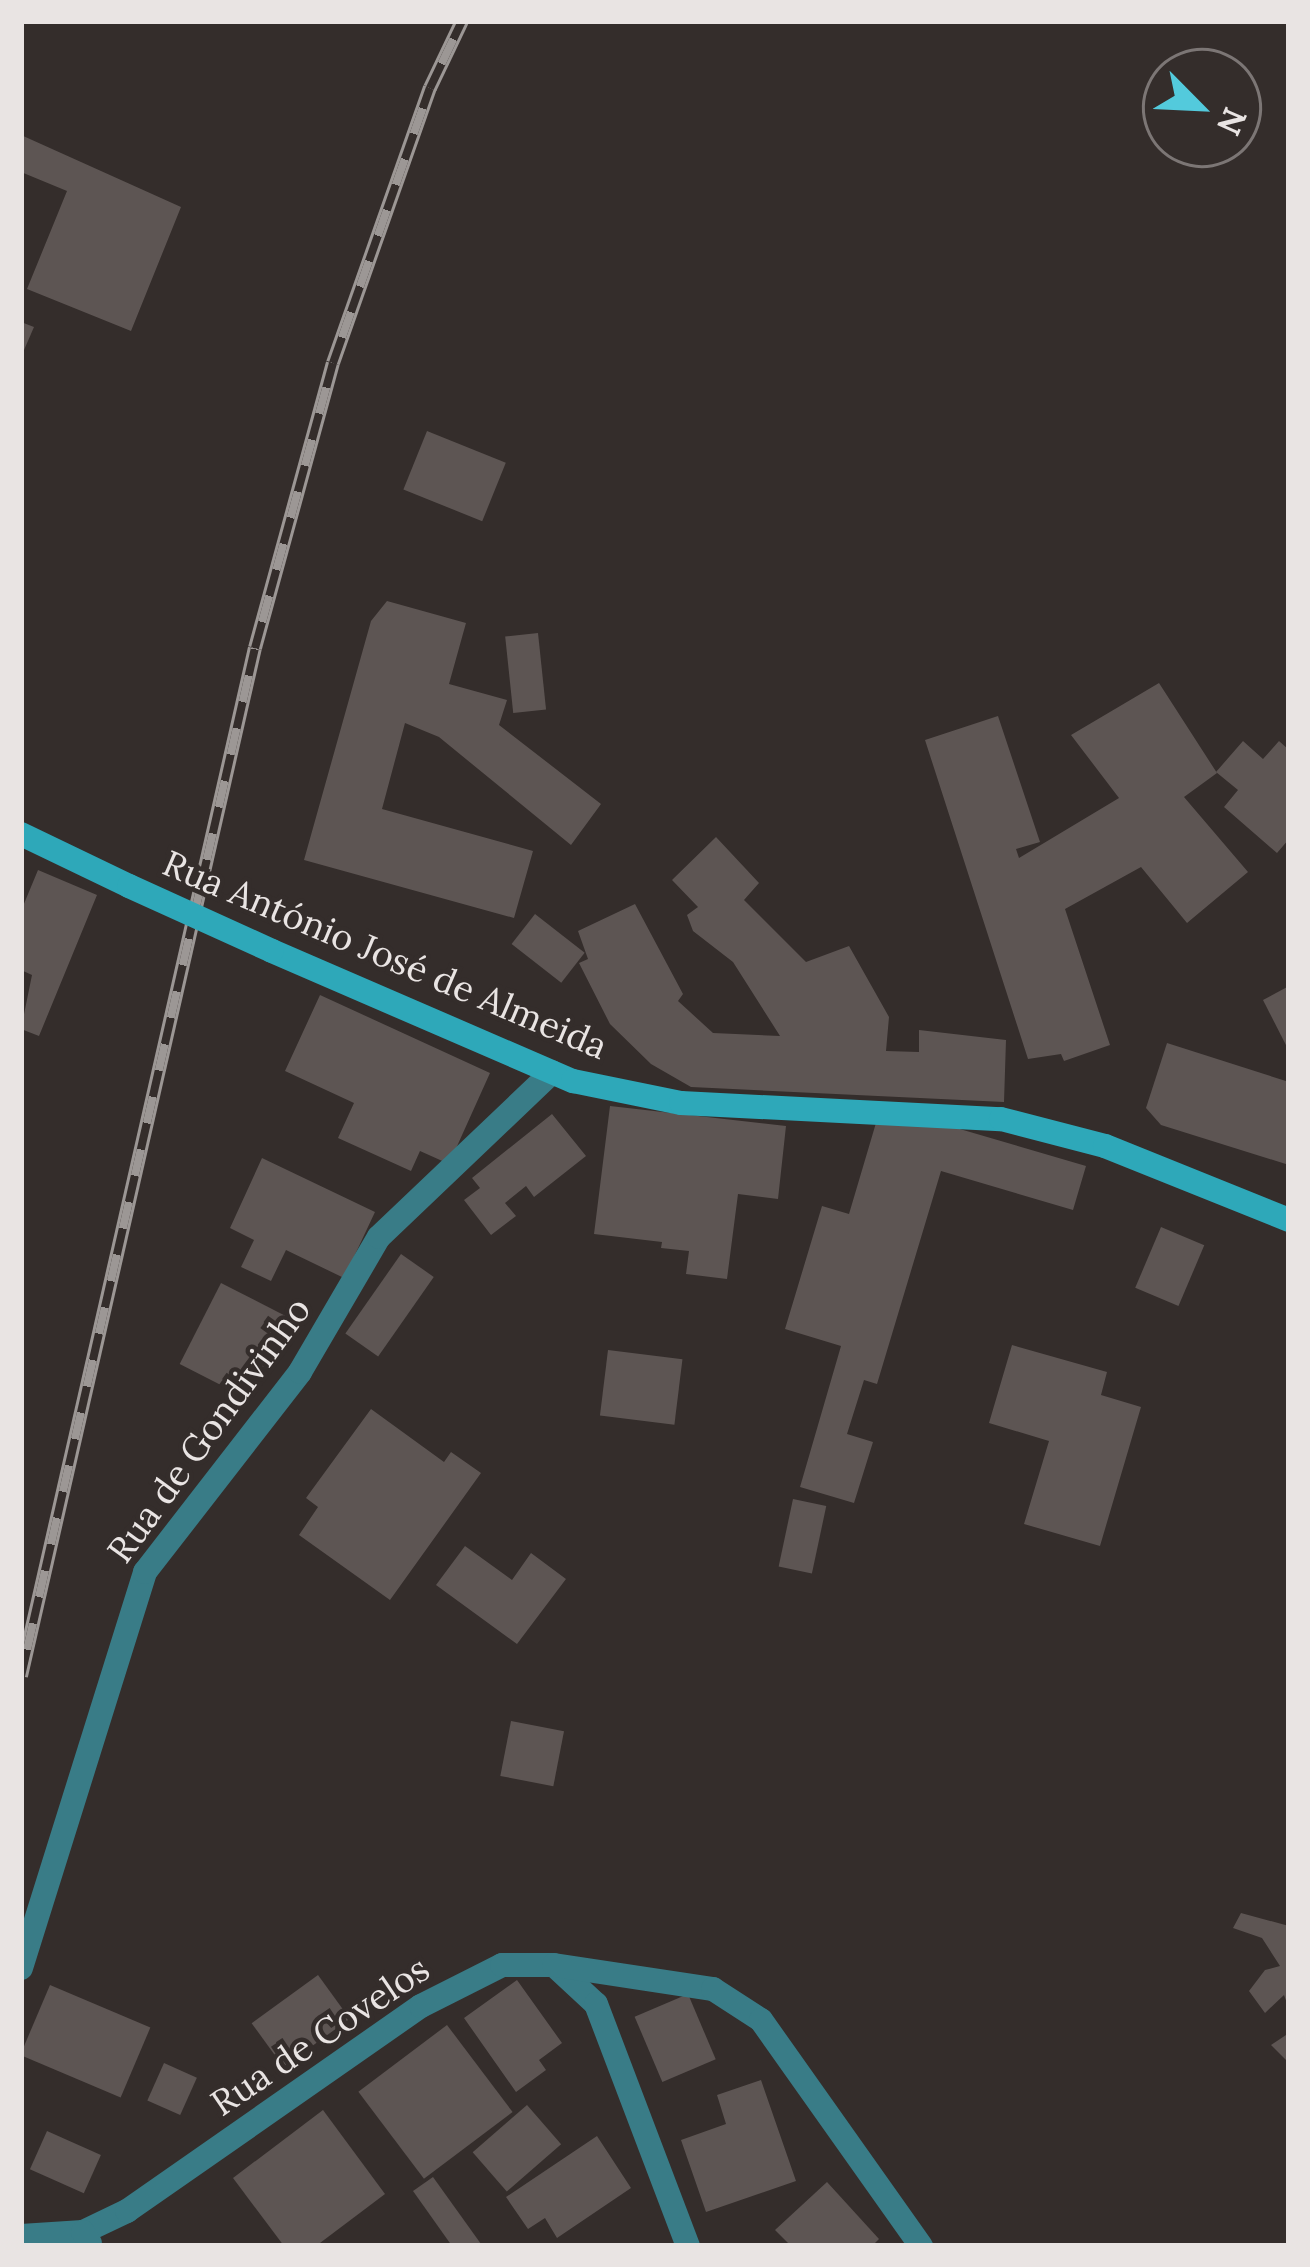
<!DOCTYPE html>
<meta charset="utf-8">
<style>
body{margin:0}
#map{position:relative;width:1310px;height:2267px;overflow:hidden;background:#342d2b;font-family:Lora,serif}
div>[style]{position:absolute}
.building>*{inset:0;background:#5d5553;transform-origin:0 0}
.minor>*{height:24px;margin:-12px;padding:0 12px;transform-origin:12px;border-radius:12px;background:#397c87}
.secondary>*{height:24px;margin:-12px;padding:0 12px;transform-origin:12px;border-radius:12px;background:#2ea8b9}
.rail>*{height:14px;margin-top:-7px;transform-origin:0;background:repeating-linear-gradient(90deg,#342d2b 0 27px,#9c9795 0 54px);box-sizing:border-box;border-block:3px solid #9c9795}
.secondary-bridge>*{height:24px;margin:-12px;padding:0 12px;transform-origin:12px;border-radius:12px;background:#2ea8b9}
span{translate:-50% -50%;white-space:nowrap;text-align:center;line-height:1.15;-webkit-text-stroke:9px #342d2b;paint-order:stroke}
.street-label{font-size:36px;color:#e9e4e3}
.frame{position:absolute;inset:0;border:24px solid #e9e4e3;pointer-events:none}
.north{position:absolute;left:1142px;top:48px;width:120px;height:120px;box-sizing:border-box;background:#342d2b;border:3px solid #7c7675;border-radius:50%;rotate:114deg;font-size:33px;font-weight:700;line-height:48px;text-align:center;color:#e9e4e3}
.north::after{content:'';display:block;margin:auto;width:42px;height:54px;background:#53cadc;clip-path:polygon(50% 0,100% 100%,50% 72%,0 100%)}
</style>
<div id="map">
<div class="building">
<div style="clip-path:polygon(21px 135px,181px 207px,131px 331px,27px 289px,67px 191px,21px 172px)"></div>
<div style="clip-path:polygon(21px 322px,34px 327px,21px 357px)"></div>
<div style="left:427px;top:431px;width:85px;height:63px;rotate:22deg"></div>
<div style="clip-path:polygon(387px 601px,466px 623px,449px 684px,507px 700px,499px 725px,601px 804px,571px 845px,439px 737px,405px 723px,382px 809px,533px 851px,514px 918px,304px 860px,371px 621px)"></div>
<div style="left:538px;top:633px;width:77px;height:33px;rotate:84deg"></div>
<div style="clip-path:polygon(1159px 683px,1217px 773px,1184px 797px,1248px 872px,1187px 923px,1141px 867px,1065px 909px,1110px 1045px,1064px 1061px,1061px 1054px,1028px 1059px,925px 740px,998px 716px,1040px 842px,1016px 849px,1019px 858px,1119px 798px,1071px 735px)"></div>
<div style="clip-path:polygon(1243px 741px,1263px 759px,1279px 741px,1289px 750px,1289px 839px,1277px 853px,1224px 807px,1238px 790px,1216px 772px)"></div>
<div style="clip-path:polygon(716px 837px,759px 883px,744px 900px,806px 962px,849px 946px,889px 1017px,886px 1051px,919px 1052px,919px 1030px,1006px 1040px,1004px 1102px,691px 1087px,651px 1064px,610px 1024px,579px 963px,588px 959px,578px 931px,635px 904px,683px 994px,678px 1001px,713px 1033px,780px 1036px,733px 962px,693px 931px,687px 915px,698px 907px,672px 880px)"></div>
<div style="clip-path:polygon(38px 870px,97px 895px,39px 1036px,21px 1029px,32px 975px,21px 970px,21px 911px)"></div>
<div style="left:535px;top:914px;width:63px;height:38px;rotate:38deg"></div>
<div style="clip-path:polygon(1289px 986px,1289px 1051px,1263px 1000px)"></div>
<div style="clip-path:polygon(320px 995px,490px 1073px,449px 1164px,420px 1151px,411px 1171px,338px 1138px,354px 1103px,285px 1071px)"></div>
<div style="clip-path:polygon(1167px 1043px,1289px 1082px,1289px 1165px,1161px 1125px,1146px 1108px)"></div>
<div style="clip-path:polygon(610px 1106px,786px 1126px,778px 1199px,738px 1194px,727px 1279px,686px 1274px,689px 1251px,661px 1248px,662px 1242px,594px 1234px)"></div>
<div style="clip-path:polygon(881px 1106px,1086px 1166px,1073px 1210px,941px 1171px,877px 1384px,864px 1380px,847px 1434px,873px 1442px,854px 1503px,800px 1487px,841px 1346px,785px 1329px,822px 1206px,849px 1214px)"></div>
<div style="clip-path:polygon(552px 1114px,586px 1156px,534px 1197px,526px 1186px,505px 1203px,516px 1216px,491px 1235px,464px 1200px,480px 1188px,472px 1178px)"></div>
<div style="clip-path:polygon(262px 1158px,375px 1212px,344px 1278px,286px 1250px,271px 1281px,241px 1267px,254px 1240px,230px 1228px)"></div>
<div style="left:1161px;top:1227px;width:47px;height:66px;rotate:23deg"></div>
<div style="left:401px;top:1254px;width:40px;height:97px;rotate:35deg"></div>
<div style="left:221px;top:1283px;width:78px;height:91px;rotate:27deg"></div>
<div style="clip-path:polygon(1012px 1345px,1107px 1372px,1101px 1395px,1141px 1407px,1100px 1546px,1024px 1524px,1049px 1441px,989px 1423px)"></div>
<div style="left:608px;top:1350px;width:75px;height:66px;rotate:7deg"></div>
<div style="clip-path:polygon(371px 1409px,444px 1462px,451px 1452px,481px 1473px,390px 1600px,299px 1535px,318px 1507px,306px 1498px)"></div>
<div style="left:793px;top:1499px;width:34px;height:69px;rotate:12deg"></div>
<div style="clip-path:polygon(465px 1546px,512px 1580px,531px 1553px,566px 1579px,517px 1644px,436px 1585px)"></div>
<div style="left:511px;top:1721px;width:54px;height:56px;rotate:11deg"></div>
<div style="clip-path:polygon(1241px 1913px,1289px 1926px,1289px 2009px,1284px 1995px,1265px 2013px,1249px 1991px,1265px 1970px,1280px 1966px,1262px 1938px,1233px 1928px)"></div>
<div style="left:318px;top:1975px;width:54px;height:82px;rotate:54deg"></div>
<div style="clip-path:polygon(517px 1980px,562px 2043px,539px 2060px,546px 2070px,516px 2092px,464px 2018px)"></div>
<div style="left:50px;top:1985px;width:109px;height:76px;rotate:23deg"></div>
<div style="left:688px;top:1994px;width:71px;height:58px;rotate:67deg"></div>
<div style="left:447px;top:2025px;width:109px;height:111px;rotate:53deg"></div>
<div style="clip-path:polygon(1289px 2033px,1289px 2063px,1271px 2045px)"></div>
<div style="left:164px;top:2063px;width:36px;height:41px;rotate:24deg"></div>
<div style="clip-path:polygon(761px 2080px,796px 2181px,706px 2212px,681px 2140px,726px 2124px,717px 2095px)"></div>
<div style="left:527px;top:2105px;width:52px;height:72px;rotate:49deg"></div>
<div style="clip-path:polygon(323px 2110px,385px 2194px,316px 2246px,284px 2246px,233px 2178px)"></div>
<div style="left:47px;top:2131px;width:59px;height:42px;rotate:24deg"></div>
<div style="clip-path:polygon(597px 2136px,631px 2188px,557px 2238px,545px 2218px,528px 2229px,506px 2197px)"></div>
<div style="clip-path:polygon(433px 2177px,481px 2244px,479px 2246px,452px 2246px,413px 2191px)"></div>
<div style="clip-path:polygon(827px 2182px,879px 2239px,872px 2246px,791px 2246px,775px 2230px)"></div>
</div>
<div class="minor">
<div style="left:556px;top:1967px;width:54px;rotate:42.8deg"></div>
<div style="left:596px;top:2004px;width:259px;rotate:69.2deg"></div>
<div style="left:21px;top:1968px;width:415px;rotate:-72.6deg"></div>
<div style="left:145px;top:1572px;width:253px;rotate:-52.2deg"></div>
<div style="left:300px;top:1372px;width:156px;rotate:-59.7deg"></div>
<div style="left:379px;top:1237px;width:239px;rotate:-43.6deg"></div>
<div style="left:83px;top:2232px;width:49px;rotate:-25.5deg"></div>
<div style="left:127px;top:2211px;width:358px;rotate:-34.9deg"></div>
<div style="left:421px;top:2006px;width:91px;rotate:-26.8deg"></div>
<div style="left:502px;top:1965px;width:52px"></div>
<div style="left:554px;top:1965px;width:161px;rotate:8.6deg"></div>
<div style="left:713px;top:1989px;width:57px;rotate:32.9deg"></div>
<div style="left:761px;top:2020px;width:277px;rotate:54.7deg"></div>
<div style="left:21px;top:2236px;width:62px;rotate:-3.7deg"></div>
<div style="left:83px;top:2232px;width:13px;rotate:58deg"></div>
</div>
<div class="secondary">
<div style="left:21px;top:834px;width:120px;rotate:25.7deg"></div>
<div style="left:272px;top:951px;width:328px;rotate:23.4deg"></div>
<div style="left:573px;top:1081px;width:110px;rotate:11.5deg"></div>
<div style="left:681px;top:1103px;width:320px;rotate:2.9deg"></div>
<div style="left:1001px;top:1119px;width:107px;rotate:14.6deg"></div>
<div style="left:1105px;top:1146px;width:198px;rotate:21.9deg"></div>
</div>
<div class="rail">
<div style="left:21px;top:1676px;width:1054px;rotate:-77.18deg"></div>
<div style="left:255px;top:648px;width:295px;rotate:-74.7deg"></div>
<div style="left:333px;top:363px;width:292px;rotate:-70.6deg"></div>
<div style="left:430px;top:88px;width:74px;rotate:-64.5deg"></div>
</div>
<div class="secondary-bridge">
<div style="left:129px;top:886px;width:157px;rotate:24.4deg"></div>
</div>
<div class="street-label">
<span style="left:385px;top:955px;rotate:23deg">Rua António José de Almeida</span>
<span style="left:209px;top:1430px;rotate:-54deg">Rua de Gondivinho</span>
<span style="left:320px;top:2036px;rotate:-34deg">Rua de Covelos</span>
</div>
<div class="frame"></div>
<div class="north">N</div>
</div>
